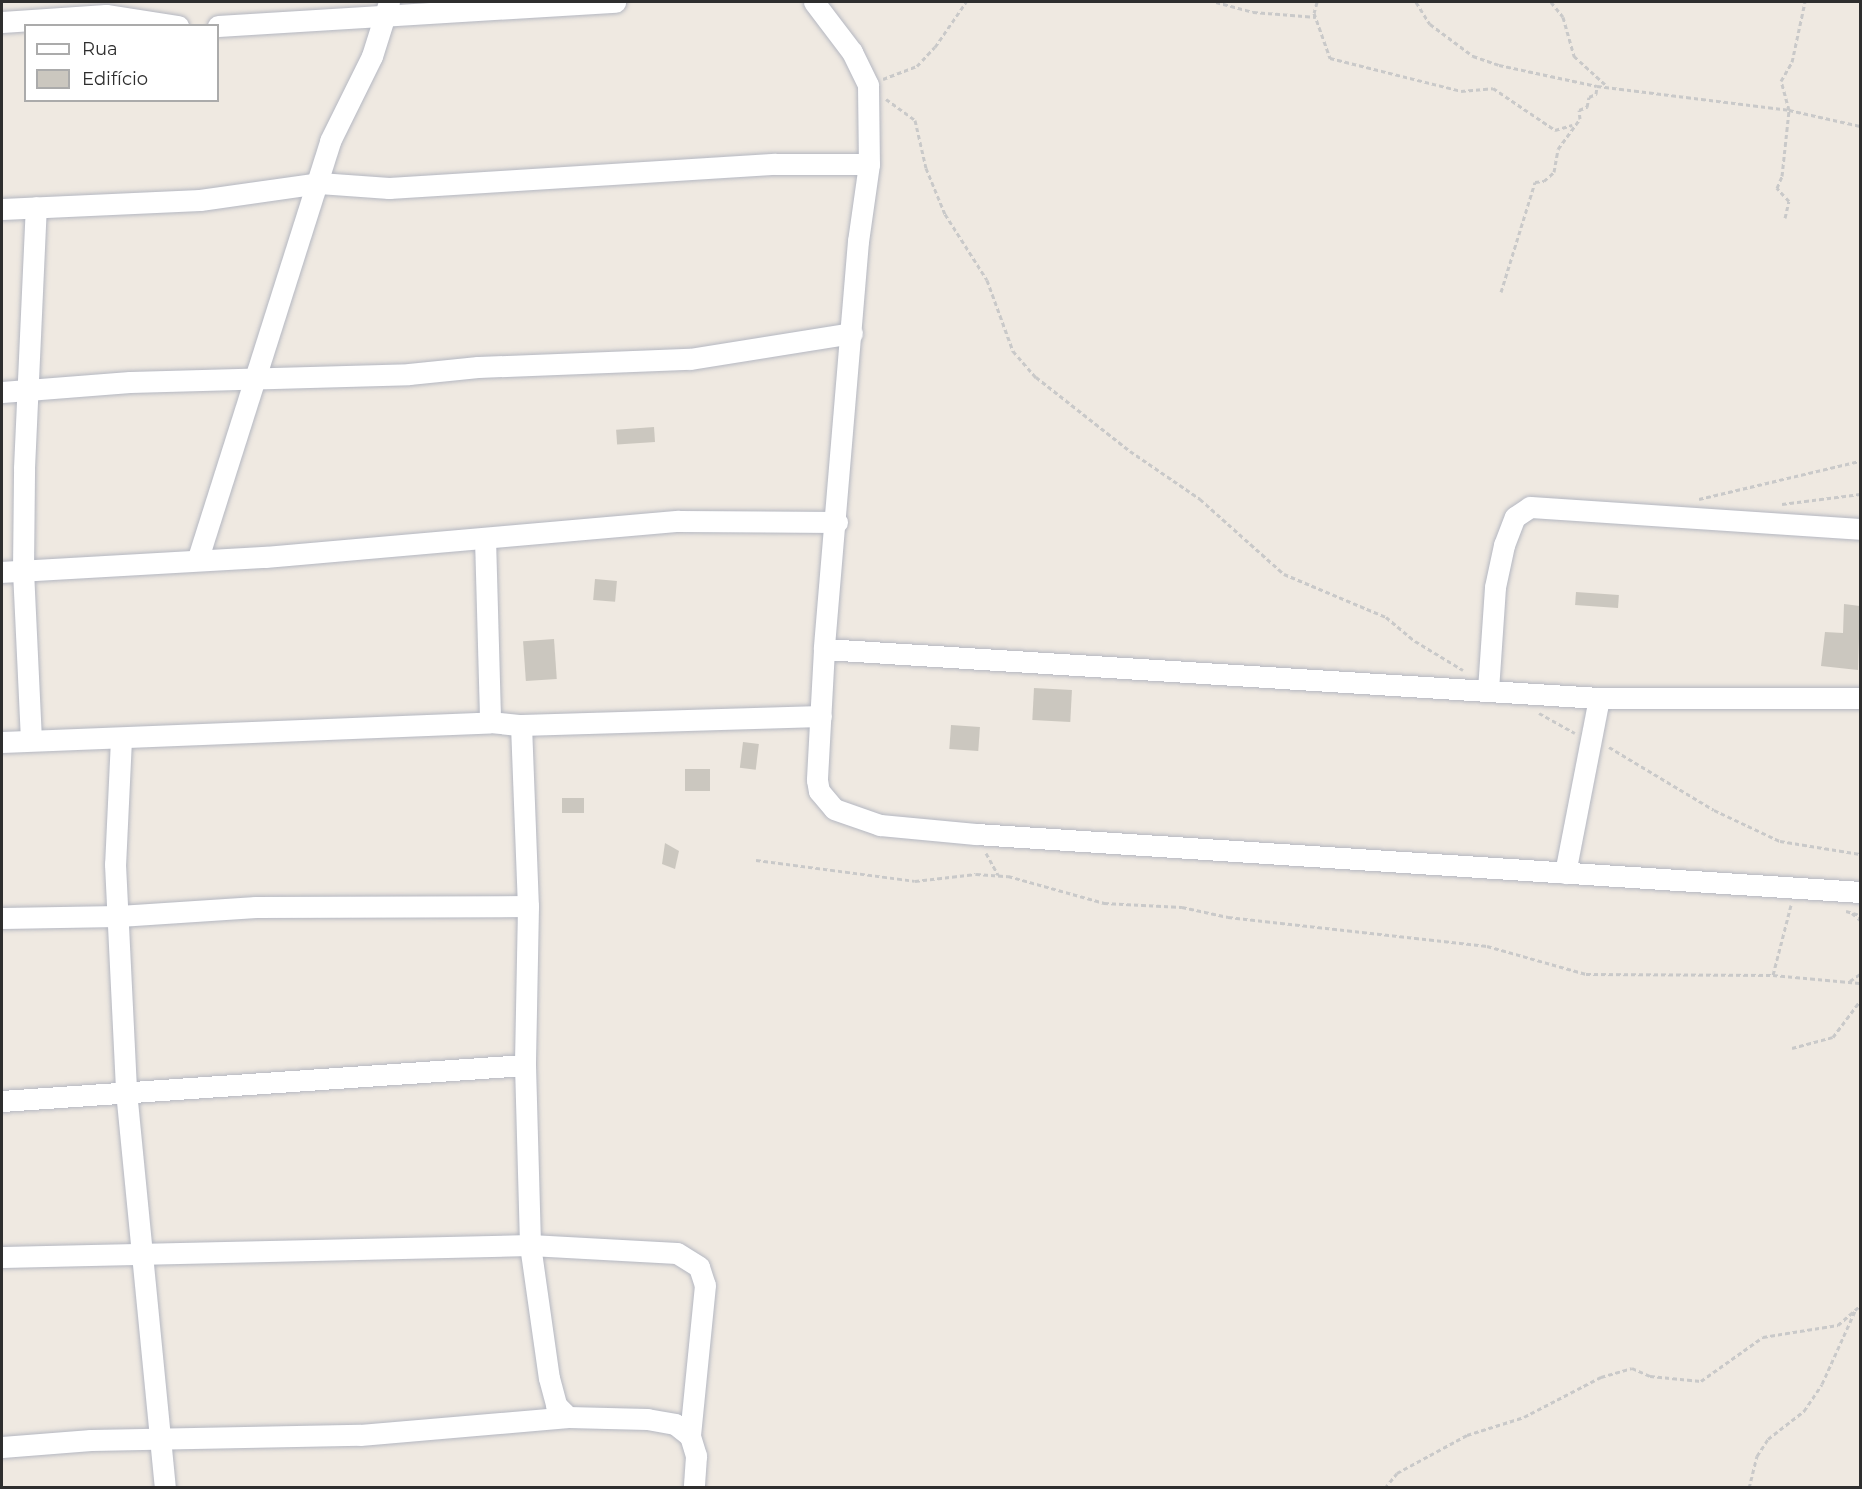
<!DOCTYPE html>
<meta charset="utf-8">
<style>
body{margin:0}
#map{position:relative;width:1862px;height:1489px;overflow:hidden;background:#efe9e1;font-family:Montserrat,sans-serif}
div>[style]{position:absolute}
.building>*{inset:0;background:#cbc7bf;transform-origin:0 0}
.path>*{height:3px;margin-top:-1.5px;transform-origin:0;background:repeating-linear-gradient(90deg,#c9c9c9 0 4.5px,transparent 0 7.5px)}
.roads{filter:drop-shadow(0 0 2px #b4b7c1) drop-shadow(0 0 2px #b4b7c1)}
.minor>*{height:21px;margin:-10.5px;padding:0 10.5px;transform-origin:10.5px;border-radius:10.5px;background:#fff}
span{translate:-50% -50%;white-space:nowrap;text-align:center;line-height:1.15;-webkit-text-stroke:6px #fff;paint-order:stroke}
.frame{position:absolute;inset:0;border:3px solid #2e2e2e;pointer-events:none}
.legend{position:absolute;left:24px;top:24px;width:195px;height:78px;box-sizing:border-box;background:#fff;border:2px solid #ababab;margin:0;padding:8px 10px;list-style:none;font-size:18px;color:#2e2e2e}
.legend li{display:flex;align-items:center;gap:12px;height:30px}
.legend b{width:30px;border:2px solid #ababab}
</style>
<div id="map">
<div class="building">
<div style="left:654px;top:427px;width:15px;height:38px;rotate:86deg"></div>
<div style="left:595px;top:579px;width:22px;height:21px;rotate:5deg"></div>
<div style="left:1576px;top:592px;width:43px;height:13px;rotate:4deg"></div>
<div style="clip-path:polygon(1844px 604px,1860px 606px,1858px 670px,1821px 666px,1825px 632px,1843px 633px)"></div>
<div style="left:554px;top:639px;width:40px;height:31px;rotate:86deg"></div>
<div style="left:1034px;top:688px;width:38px;height:32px;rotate:3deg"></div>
<div style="left:951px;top:725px;width:29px;height:24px;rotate:4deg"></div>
<div style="left:743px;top:742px;width:16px;height:26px;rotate:7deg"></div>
<div style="left:685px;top:769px;width:25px;height:22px"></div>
<div style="left:562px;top:798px;width:22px;height:15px"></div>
<div style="clip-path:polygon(665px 843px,679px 851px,675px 869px,662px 864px)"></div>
</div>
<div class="path">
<div style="left:1216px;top:2px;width:38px;rotate:15deg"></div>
<div style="left:1253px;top:12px;width:63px;rotate:4.5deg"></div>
<div style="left:1317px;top:2px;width:11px;rotate:105deg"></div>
<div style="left:1314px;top:13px;width:48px;rotate:70.4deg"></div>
<div style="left:1330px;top:58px;width:135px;rotate:14.1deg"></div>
<div style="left:1461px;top:91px;width:32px;rotate:-5deg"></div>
<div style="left:1493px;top:88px;width:75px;rotate:34.1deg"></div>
<div style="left:1555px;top:130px;width:18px;rotate:-16deg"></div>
<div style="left:1416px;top:2px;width:26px;rotate:58deg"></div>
<div style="left:1430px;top:24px;width:54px;rotate:36.7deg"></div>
<div style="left:1473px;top:56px;width:28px;rotate:19deg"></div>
<div style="left:1499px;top:65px;width:100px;rotate:12.1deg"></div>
<div style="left:1597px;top:86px;width:193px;rotate:7.1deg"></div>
<div style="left:1789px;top:110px;width:73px;rotate:12.7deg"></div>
<div style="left:1551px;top:2px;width:19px;rotate:51deg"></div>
<div style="left:1563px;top:17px;width:41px;rotate:74.2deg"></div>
<div style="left:1574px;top:56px;width:45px;rotate:42.3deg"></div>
<div style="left:883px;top:79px;width:36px;rotate:-21deg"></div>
<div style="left:917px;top:66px;width:26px;rotate:-47deg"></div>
<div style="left:935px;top:47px;width:55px;rotate:-55.4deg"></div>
<div style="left:886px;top:99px;width:36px;rotate:36deg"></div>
<div style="left:915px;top:120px;width:49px;rotate:77.1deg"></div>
<div style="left:926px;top:168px;width:50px;rotate:67.6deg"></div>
<div style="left:945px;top:214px;width:78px;rotate:57.5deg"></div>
<div style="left:987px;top:280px;width:76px;rotate:69.9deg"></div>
<div style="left:1013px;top:351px;width:35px;rotate:49deg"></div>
<div style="left:1036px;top:377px;width:120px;rotate:38.2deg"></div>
<div style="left:1130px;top:451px;width:85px;rotate:34.4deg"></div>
<div style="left:1200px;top:499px;width:113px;rotate:41.8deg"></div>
<div style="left:1284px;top:574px;width:111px;rotate:22.9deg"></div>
<div style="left:1386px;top:617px;width:38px;rotate:40deg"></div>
<div style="left:1415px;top:641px;width:56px;rotate:31.1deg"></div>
<div style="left:1785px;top:218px;width:17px;rotate:-77deg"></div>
<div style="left:1789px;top:201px;width:18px;rotate:-133deg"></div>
<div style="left:1777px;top:188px;width:13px;rotate:-67deg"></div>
<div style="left:1782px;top:176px;width:66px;rotate:-83.9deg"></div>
<div style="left:1789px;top:110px;width:30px;rotate:-105deg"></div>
<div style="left:1781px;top:81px;width:22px;rotate:-60deg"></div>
<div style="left:1792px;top:62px;width:61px;rotate:-77.8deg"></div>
<div style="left:1501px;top:292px;width:115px;rotate:-72.8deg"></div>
<div style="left:1535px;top:182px;width:9px;rotate:-6deg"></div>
<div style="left:1544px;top:181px;width:13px;rotate:-42deg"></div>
<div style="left:1554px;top:172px;width:23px;rotate:-80deg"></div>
<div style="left:1558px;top:149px;width:37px;rotate:-54deg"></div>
<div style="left:1580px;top:119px;width:9px;rotate:-96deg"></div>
<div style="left:1579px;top:110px;width:9px;rotate:-21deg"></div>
<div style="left:1587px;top:107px;width:10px;rotate:-79deg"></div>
<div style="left:1589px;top:97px;width:8px;rotate:-23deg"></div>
<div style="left:1596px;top:94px;width:8px;rotate:-83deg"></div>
<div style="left:1699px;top:499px;width:165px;rotate:-13.3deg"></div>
<div style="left:1782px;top:504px;width:79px;rotate:-7.3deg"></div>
<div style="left:1539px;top:713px;width:41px;rotate:29.1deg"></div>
<div style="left:1609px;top:747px;width:122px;rotate:31deg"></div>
<div style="left:1714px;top:810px;width:73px;rotate:25.2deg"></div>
<div style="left:1780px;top:841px;width:81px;rotate:9.2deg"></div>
<div style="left:986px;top:853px;width:25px;rotate:61deg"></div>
<div style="left:756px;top:860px;width:160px;rotate:7.5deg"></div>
<div style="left:915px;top:881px;width:61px;rotate:-6.5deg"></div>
<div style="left:976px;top:874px;width:32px;rotate:4deg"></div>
<div style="left:1008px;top:876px;width:100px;rotate:15.7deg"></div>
<div style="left:1104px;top:903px;width:78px;rotate:2.9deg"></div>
<div style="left:1182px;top:907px;width:47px;rotate:12.3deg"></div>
<div style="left:1228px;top:917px;width:261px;rotate:6.4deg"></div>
<div style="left:1487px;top:946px;width:103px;rotate:15.8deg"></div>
<div style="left:1586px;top:974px;width:187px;rotate:0.3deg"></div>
<div style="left:1791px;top:905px;width:72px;rotate:104.4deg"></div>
<div style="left:1773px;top:975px;width:87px;rotate:5.3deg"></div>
<div style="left:1846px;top:911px;width:15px;rotate:16deg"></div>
<div style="left:1852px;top:913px;width:11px;rotate:41deg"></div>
<div style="left:1850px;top:981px;width:12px;rotate:-35deg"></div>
<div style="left:1792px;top:1048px;width:42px;rotate:-15deg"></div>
<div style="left:1833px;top:1037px;width:45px;rotate:-53.1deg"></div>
<div style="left:1385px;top:1488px;width:19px;rotate:-51deg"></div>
<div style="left:1397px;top:1473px;width:80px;rotate:-28.5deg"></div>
<div style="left:1467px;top:1435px;width:60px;rotate:-17.5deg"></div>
<div style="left:1524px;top:1417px;width:87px;rotate:-27.5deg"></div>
<div style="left:1601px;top:1377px;width:32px;rotate:-16deg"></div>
<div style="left:1632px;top:1368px;width:20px;rotate:24deg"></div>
<div style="left:1650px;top:1376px;width:51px;rotate:5.6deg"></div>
<div style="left:1701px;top:1381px;width:76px;rotate:-35.4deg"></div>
<div style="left:1763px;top:1337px;width:76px;rotate:-9.1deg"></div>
<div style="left:1838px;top:1325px;width:29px;rotate:-41deg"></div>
<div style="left:1749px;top:1488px;width:33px;rotate:-76deg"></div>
<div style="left:1757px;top:1456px;width:20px;rotate:-57deg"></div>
<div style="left:1768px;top:1439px;width:46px;rotate:-37.9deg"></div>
<div style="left:1804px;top:1411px;width:32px;rotate:-56deg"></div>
<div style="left:1822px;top:1384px;width:80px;rotate:-65.7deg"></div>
</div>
<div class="roads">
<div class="minor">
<div style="left:814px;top:2px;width:63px;rotate:52.8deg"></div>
<div style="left:852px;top:52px;width:37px;rotate:64deg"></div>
<div style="left:868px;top:85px;width:79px;rotate:89.3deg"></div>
<div style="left:869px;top:164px;width:78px;rotate:98.1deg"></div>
<div style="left:858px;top:241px;width:409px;rotate:94.8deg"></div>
<div style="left:824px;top:649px;width:131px;rotate:93.1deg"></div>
<div style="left:817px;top:780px;width:11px;rotate:80deg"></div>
<div style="left:819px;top:791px;width:23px;rotate:50deg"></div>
<div style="left:834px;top:809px;width:49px;rotate:19.2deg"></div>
<div style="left:880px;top:825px;width:96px;rotate:5.4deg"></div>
<div style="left:976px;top:834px;width:886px;rotate:3.75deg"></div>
<div style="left:2px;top:22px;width:104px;rotate:-3.9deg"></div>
<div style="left:106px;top:15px;width:73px;rotate:8.7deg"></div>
<div style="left:218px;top:26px;width:398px;rotate:-3.5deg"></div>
<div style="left:2px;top:209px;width:198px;rotate:-2.6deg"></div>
<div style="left:200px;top:200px;width:120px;rotate:-8.1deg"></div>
<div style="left:319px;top:183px;width:70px;rotate:4.1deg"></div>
<div style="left:389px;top:188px;width:387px;rotate:-3.6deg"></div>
<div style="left:775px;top:164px;width:94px"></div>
<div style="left:2px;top:392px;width:128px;rotate:-4.5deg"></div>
<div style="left:130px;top:382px;width:279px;rotate:-1.6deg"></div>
<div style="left:409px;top:374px;width:69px;rotate:-5.8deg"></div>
<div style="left:478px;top:367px;width:212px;rotate:-2.2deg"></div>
<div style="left:690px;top:359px;width:164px;rotate:-9.1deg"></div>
<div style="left:485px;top:538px;width:184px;rotate:88.4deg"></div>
<div style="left:198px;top:558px;width:437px;rotate:-72.4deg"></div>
<div style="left:330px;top:141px;width:95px;rotate:-63.7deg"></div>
<div style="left:372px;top:56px;width:57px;rotate:-72.5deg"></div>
<div style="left:2px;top:572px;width:263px;rotate:-3.3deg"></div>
<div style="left:265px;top:557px;width:415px;rotate:-5deg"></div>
<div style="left:678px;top:521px;width:159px;rotate:0.4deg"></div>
<div style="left:824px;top:649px;width:777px;rotate:3.62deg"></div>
<div style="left:1599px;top:698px;width:261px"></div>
<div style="left:1488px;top:690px;width:103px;rotate:-86.1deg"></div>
<div style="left:1495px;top:587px;width:43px;rotate:-77.9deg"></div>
<div style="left:1504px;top:545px;width:30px;rotate:-69deg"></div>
<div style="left:1515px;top:517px;width:18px;rotate:-34deg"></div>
<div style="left:1530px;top:507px;width:331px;rotate:3.8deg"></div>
<div style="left:521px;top:725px;width:181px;rotate:87.8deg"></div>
<div style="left:528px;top:906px;width:159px;rotate:91.1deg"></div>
<div style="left:525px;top:1065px;width:180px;rotate:88.4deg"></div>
<div style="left:530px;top:1245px;width:134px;rotate:81.9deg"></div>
<div style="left:549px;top:1378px;width:28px;rotate:75deg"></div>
<div style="left:556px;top:1405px;width:17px;rotate:45deg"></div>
<div style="left:121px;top:739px;width:125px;rotate:92.7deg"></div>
<div style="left:115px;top:864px;width:227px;rotate:87.2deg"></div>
<div style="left:126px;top:1091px;width:399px;rotate:84.4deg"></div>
<div style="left:31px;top:740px;width:170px;rotate:-92.7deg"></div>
<div style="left:23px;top:570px;width:102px;rotate:-89.4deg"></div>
<div style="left:24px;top:468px;width:261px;rotate:-87.4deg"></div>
<div style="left:2px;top:742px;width:488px;rotate:-2.3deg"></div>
<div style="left:490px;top:722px;width:31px;rotate:6deg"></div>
<div style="left:521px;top:725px;width:300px;rotate:-1.7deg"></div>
<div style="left:1565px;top:873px;width:178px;rotate:-79deg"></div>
<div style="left:2px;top:918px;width:117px;rotate:-1deg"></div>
<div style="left:119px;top:916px;width:137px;rotate:-3.8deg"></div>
<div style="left:256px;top:907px;width:272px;rotate:-0.2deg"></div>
<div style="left:2px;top:1101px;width:524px;rotate:-3.94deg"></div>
<div style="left:2px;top:1257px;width:528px;rotate:-1.3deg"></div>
<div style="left:530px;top:1245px;width:147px;rotate:3.1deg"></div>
<div style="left:677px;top:1253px;width:26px;rotate:32deg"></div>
<div style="left:699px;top:1267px;width:19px;rotate:72deg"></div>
<div style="left:705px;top:1285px;width:152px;rotate:95.7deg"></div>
<div style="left:2px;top:1447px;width:89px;rotate:-4.5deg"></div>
<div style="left:91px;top:1440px;width:269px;rotate:-1.1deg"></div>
<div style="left:360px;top:1435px;width:209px;rotate:-4.9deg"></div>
<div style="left:568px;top:1417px;width:79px;rotate:1.5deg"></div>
<div style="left:647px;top:1419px;width:28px;rotate:10deg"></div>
<div style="left:675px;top:1424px;width:19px;rotate:39deg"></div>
<div style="left:690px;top:1436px;width:21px;rotate:73deg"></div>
<div style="left:696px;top:1456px;width:32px;rotate:94deg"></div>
</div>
</div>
<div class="frame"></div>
<ul class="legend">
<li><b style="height:8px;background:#fff"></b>Rua</li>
<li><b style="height:16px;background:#cbc7bf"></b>Edifício</li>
</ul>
</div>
